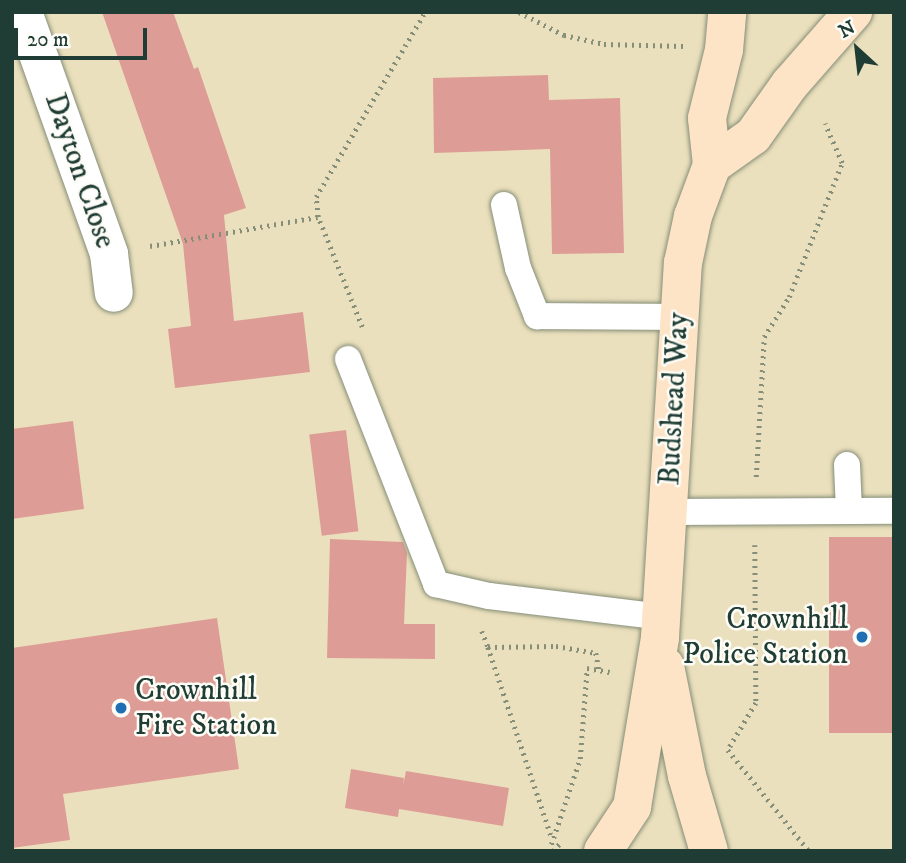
<!DOCTYPE html>
<style>
body{margin:0}
#map{position:relative;width:906px;height:863px;overflow:hidden;background:#ebe0bd;font-family:"IM FELL DW Pica",serif}
div>[style]{position:absolute}
.building>*{inset:0;background:#dd9d96;transform-origin:0 0}
.path>*{height:4.5px;margin-top:-2.25px;transform-origin:0;background:repeating-linear-gradient(90deg,#858e78 0 2px,transparent 0 7px)}
.roads{filter:drop-shadow(0 0 2px #858e78) drop-shadow(0 0 2px #858e78)}
.lane>*{height:26px;margin:-13px;padding:0 13px;transform-origin:13px;border-radius:13px;background:#fff}
.street>*{height:38px;margin:-19px;padding:0 19px;transform-origin:19px;border-radius:19px;background:#fff}
.secondary>*{height:38px;margin:-19px;padding:0 19px;transform-origin:19px;border-radius:19px;background:#fee4c6}
.dots>*{width:19px;height:19px;translate:-50% -50%;box-sizing:border-box;border:4px solid #fdfcf7;border-radius:50%}
span{translate:-50% -50%;white-space:nowrap;text-align:center;line-height:1.15;-webkit-text-stroke:5px #fdfcf7;paint-order:stroke}
.street-label{font-size:30px;color:#1f3d34}
.poi-label{font-size:30px;color:#1f3d34}
.right{translate:-100% -50%;text-align:right}
.left{translate:0 -50%;text-align:left}
.frame{position:absolute;inset:0;border:14px solid #1f3d34;pointer-events:none}
.north{position:absolute;left:822px;top:14px;width:70px;height:70px;-webkit-text-stroke:5px #fdfcf7;paint-order:stroke;rotate:333deg;font-size:19px;font-weight:700;line-height:28px;text-align:center;color:#1f3d34}
.north::after{content:'';display:block;margin:auto;width:24px;height:32px;background:#1f3d34;clip-path:polygon(50% 0,100% 100%,50% 72%,0 100%)}
.scale{position:absolute;left:14px;top:28px;width:133px;height:32px;box-sizing:border-box;border:4px solid #1f3d34;border-top:0;padding-left:9px;font-size:21px;line-height:24px;white-space:nowrap;color:#1f3d34;-webkit-text-stroke:5px #fdfcf7;paint-order:stroke}
</style>
<div id="map">
<div class="building">
<div style="clip-path:polygon(102px 12px,173px 12px,194px 69px,198px 67px,246px 208px,224px 215px,234px 321px,303px 312px,310px 372px,175px 388px,168px 329px,191px 326px,183px 244px)"></div>
<div style="clip-path:polygon(548px 75px,549px 100px,620px 98px,624px 253px,552px 254px,550px 149px,434px 153px,433px 78px)"></div>
<div style="clip-path:polygon(73px 421px,84px 509px,12px 519px,12px 429px)"></div>
<div style="left:346px;top:430px;width:102px;height:37px;rotate:83deg"></div>
<div style="left:894px;top:537px;width:196px;height:65px;rotate:90deg"></div>
<div style="clip-path:polygon(330px 539px,403px 542px,407px 553px,404px 624px,435px 624px,435px 659px,327px 658px)"></div>
<div style="clip-path:polygon(217px 618px,239px 769px,63px 794px,70px 840px,12px 848px,12px 648px)"></div>
<div style="clip-path:polygon(351px 769px,404px 778px,403px 786px,406px 771px,509px 788px,503px 826px,399px 809px,398px 817px,345px 808px)"></div>
</div>
<div class="path">
<div style="left:519px;top:12px;width:51px;rotate:27.1deg"></div>
<div style="left:564px;top:35px;width:41px;rotate:12.7deg"></div>
<div style="left:604px;top:44px;width:79px;rotate:1.5deg"></div>
<div style="left:150px;top:246px;width:170px;rotate:-9.8deg"></div>
<div style="left:362px;top:327px;width:118px;rotate:-111.8deg"></div>
<div style="left:318px;top:217px;width:20px;rotate:-96deg"></div>
<div style="left:316px;top:197px;width:215px;rotate:-59.5deg"></div>
<div style="left:756px;top:477px;width:140px;rotate:-86.7deg"></div>
<div style="left:764px;top:337px;width:47px;rotate:-58deg"></div>
<div style="left:789px;top:297px;width:144px;rotate:-68.4deg"></div>
<div style="left:842px;top:163px;width:43px;rotate:-113.6deg"></div>
<div style="left:755px;top:545px;width:158px;rotate:89.6deg"></div>
<div style="left:756px;top:703px;width:55px;rotate:120.8deg"></div>
<div style="left:728px;top:750px;width:129px;rotate:51.3deg"></div>
<div style="left:482px;top:631px;width:17px;rotate:69deg"></div>
<div style="left:488px;top:647px;width:68px;rotate:-0.8deg"></div>
<div style="left:556px;top:646px;width:41px;rotate:9.9deg"></div>
<div style="left:596px;top:653px;width:17px;rotate:80deg"></div>
<div style="left:488px;top:647px;width:201px;rotate:71.5deg"></div>
<div style="left:549px;top:851px;width:97px;rotate:-71.4deg"></div>
<div style="left:580px;top:759px;width:91px;rotate:-85.6deg"></div>
<div style="left:587px;top:668px;width:23px;rotate:10deg"></div>
<div style="left:553px;top:851px;width:12px;rotate:-48deg"></div>
</div>
<div class="roads">
<div class="lane">
<div style="left:504px;top:205px;width:65px;rotate:77.5deg"></div>
<div style="left:518px;top:268px;width:52px;rotate:68.4deg"></div>
<div style="left:537px;top:316px;width:140px;rotate:0.4deg"></div>
<div style="left:348px;top:359px;width:242px;rotate:68.6deg"></div>
<div style="left:436px;top:584px;width:54px;rotate:12.8deg"></div>
<div style="left:489px;top:596px;width:174px;rotate:6.9deg"></div>
<div style="left:847px;top:465px;width:46px;rotate:87.5deg"></div>
<div style="left:670px;top:512px;width:224px;rotate:-0.3deg"></div>
</div>
<div class="street">
<div style="left:23px;top:12px;width:257px;rotate:70.4deg"></div>
<div style="left:109px;top:254px;width:39px;rotate:83deg"></div>
</div>
<div class="secondary">
<div style="left:712px;top:165px;width:50px;rotate:-35.3deg"></div>
<div style="left:753px;top:136px;width:64px;rotate:-54.6deg"></div>
<div style="left:790px;top:84px;width:96px;rotate:-48.8deg"></div>
<div style="left:665px;top:666px;width:112px;rotate:78.7deg"></div>
<div style="left:687px;top:776px;width:78px;rotate:73.7deg"></div>
<div style="left:603px;top:851px;width:53px;rotate:-56.6deg"></div>
<div style="left:632px;top:807px;width:172px;rotate:-80.6deg"></div>
<div style="left:660px;top:637px;width:375px;rotate:-86.5deg"></div>
<div style="left:683px;top:263px;width:48px;rotate:-78deg"></div>
<div style="left:693px;top:216px;width:54px;rotate:-69.6deg"></div>
<div style="left:712px;top:165px;width:47px;rotate:-96.1deg"></div>
<div style="left:707px;top:118px;width:70px;rotate:-76deg"></div>
<div style="left:724px;top:50px;width:38px;rotate:-85deg"></div>
</div>
</div>
<div class="dots">
<div style="left:862px;top:637px;background:#1f6fb2"></div>
<div style="left:121px;top:708px;background:#1f6fb2"></div>
</div>
<div class="street-label">
<span style="left:79px;top:171px;rotate:71deg">Dayton Close</span>
<span style="left:675px;top:399px;rotate:-87deg">Budshead Way</span>
</div>
<div class="poi-label">
<span class="right" style="left:848px;top:637px">Crownhill<br>Police Station</span>
<span class="left" style="left:135px;top:708px">Crownhill<br>Fire Station</span>
</div>
<div class="frame"></div>
<div class="north">N</div>
<div class="scale">20 m</div>
</div>
